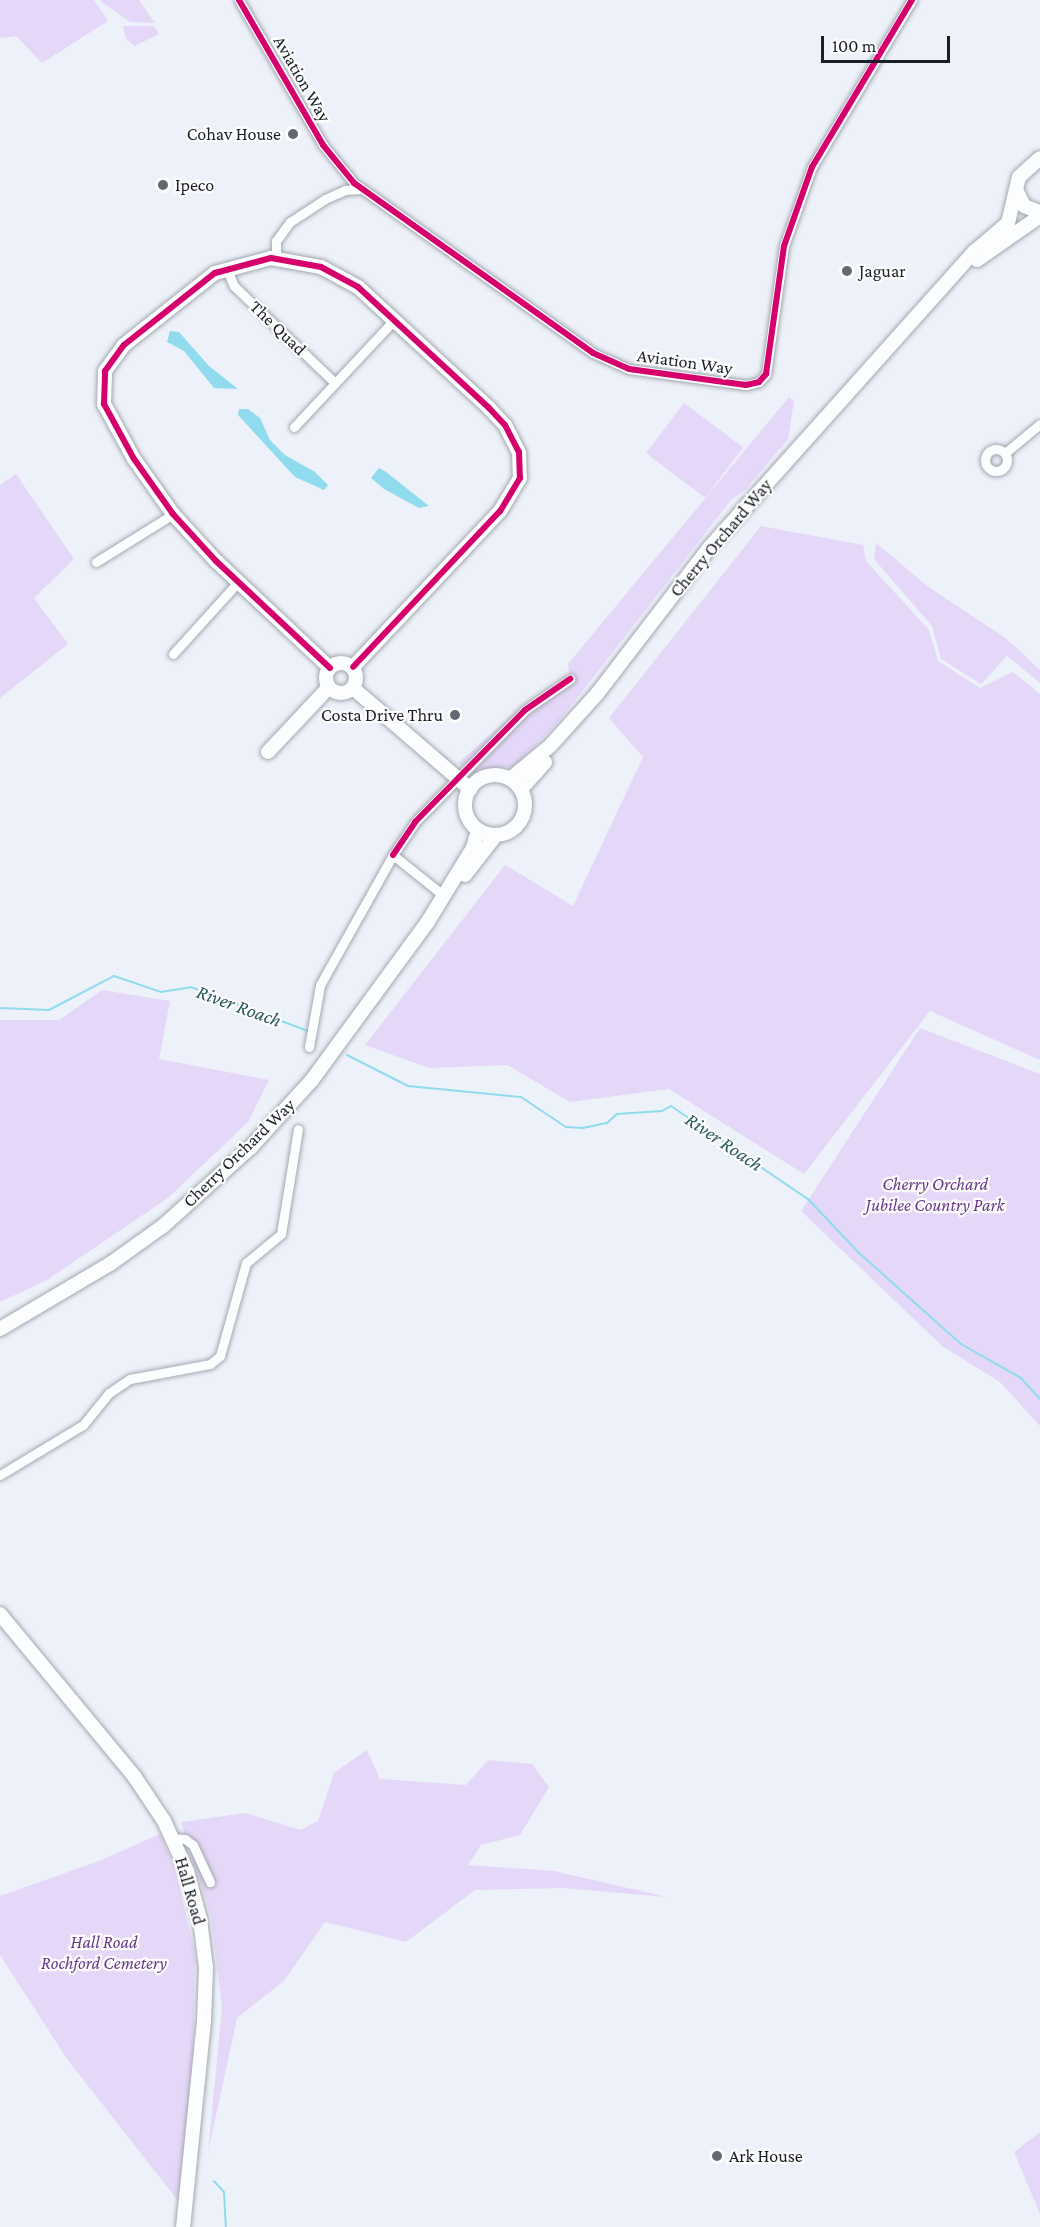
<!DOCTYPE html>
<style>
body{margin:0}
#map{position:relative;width:1040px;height:2227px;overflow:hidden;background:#edf1f9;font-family:"Crimson Pro",serif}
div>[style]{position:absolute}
.green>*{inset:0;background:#e5d7f8;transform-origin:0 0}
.water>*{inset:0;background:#90dbed}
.stream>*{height:2px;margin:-1px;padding:0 1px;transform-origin:1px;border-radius:1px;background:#90dbed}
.roads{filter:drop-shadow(0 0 2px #a4a8b0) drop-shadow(0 0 2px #a4a8b0)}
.street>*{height:9px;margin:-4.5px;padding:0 4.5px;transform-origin:4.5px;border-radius:4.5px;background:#fcfdfe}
.street>.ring{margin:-4.5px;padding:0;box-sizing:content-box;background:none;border:9px solid #fcfdfe;border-radius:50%}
.secondary>*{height:14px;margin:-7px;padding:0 7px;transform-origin:7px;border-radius:7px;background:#fcfdfe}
.secondary>.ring{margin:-7px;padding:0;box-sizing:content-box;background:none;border:14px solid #fcfdfe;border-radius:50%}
.cycleway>*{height:6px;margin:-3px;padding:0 3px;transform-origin:3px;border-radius:3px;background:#d6006c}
.dots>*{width:16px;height:16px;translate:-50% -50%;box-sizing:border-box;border:3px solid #fdfdfd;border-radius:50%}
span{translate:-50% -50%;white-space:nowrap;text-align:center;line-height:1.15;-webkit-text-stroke:4.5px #fdfdfd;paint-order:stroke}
.street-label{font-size:18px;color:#1a1f27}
.poi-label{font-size:18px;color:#1a1f27}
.right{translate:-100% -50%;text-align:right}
.left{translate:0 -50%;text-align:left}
.park-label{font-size:18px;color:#673887;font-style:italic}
.water-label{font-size:20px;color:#2b5963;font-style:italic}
.scale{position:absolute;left:821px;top:36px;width:129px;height:27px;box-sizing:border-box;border:3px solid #1a1f27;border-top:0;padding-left:8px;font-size:18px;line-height:21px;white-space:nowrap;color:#1a1f27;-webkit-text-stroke:4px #fdfdfd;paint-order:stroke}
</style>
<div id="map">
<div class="green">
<div style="clip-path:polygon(0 0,94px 0,108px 21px,42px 63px,16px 36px,0 38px)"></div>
<div style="clip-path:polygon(99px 0,139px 0,155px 23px,130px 22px)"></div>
<div style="clip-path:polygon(123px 26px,154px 26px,159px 34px,135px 46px,126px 39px)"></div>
<div style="clip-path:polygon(789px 397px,794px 401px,788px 439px,746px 489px,731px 500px,560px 720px,515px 767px,493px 768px,476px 776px,458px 763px,517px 711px,529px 711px,571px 685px,568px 664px)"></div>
<div style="left:684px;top:403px;width:74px;height:63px;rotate:37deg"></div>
<div style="clip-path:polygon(16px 474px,74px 559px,34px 598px,68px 644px,0 698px,0 485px)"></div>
<div style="clip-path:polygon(761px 526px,863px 545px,866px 561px,929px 630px,938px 661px,980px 688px,1013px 672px,1040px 694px,1040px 1060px,930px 1011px,804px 1174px,669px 1089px,570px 1102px,507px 1065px,429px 1068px,365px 1045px,505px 865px,573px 906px,643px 757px,609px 718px)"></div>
<div style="clip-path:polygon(876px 543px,930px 588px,1007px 639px,1040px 670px,1040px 683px,1007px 656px,981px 684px,941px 659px,932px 626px,874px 559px)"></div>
<div style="clip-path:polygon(102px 990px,170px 1001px,159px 1059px,269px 1080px,248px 1122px,168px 1198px,47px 1280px,0 1302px,0 1020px,59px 1020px)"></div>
<div style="clip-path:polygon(920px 1028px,1040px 1074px,1040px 1426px,1000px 1382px,942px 1346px,801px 1211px)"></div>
<div style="clip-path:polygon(367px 1750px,380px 1779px,466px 1785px,488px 1760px,532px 1764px,549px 1787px,520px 1835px,481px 1845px,468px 1865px,554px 1871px,667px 1897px,562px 1888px,475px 1890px,406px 1942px,325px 1922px,284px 1981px,237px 2018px,208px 2153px,222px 2008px,211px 1916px,181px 1822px,246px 1813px,300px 1830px,318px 1821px,334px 1773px)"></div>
<div style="clip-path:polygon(160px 1834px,176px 1872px,195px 1954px,193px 2057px,179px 2202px,67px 2059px,0 1955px,0 1896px,99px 1861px)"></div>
<div style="clip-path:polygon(1040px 2132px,1040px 2214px,1014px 2152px)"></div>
</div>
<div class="water">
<div style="clip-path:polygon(170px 331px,179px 332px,209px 366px,238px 389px,214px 388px,184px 351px,167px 342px)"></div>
<div style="clip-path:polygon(239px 409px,248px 409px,260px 418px,270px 440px,285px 455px,315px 472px,328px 485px,324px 490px,295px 477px,238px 415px)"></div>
<div style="clip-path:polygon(379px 468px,386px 472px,429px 506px,419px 508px,384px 489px,371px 478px)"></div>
</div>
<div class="stream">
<div style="left:0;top:1008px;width:49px;rotate:2.3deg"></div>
<div style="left:49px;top:1010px;width:73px;rotate:-27.6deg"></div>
<div style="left:114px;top:976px;width:50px;rotate:18.8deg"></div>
<div style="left:161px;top:992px;width:30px;rotate:-9deg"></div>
<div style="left:191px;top:987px;width:125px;rotate:20.6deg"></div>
<div style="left:347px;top:1055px;width:68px;rotate:26.9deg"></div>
<div style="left:408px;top:1086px;width:114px;rotate:5.6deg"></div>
<div style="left:521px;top:1097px;width:54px;rotate:33.7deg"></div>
<div style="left:566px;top:1127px;width:17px;rotate:3deg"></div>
<div style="left:583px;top:1128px;width:25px;rotate:-12deg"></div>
<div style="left:607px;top:1123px;width:13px;rotate:-42deg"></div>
<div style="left:617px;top:1114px;width:45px;rotate:-3.8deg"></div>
<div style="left:662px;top:1111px;width:10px;rotate:-29deg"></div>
<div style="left:671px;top:1106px;width:166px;rotate:34.2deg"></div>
<div style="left:808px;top:1199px;width:74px;rotate:46.6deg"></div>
<div style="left:859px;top:1253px;width:137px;rotate:41.7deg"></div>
<div style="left:961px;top:1344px;width:69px;rotate:29.5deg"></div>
<div style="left:1021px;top:1378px;width:28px;rotate:48deg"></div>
<div style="left:214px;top:2181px;width:15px;rotate:48deg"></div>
<div style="left:224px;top:2192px;width:35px;rotate:87deg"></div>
</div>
<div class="roads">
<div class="street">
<div style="left:239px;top:0;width:168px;rotate:59.9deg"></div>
<div style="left:323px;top:145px;width:49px;rotate:50.8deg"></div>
<div style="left:354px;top:183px;width:293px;rotate:35.4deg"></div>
<div style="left:593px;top:353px;width:39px;rotate:24deg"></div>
<div style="left:629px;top:369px;width:118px;rotate:7.8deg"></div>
<div style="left:746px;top:385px;width:13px;rotate:-13deg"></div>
<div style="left:759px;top:382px;width:11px;rotate:-49deg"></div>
<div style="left:766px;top:374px;width:129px;rotate:-82deg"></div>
<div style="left:784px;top:246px;width:84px;rotate:-70.5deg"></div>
<div style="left:812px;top:167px;width:195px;rotate:-59.1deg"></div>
<div style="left:276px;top:258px;width:17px;rotate:-90deg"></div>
<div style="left:276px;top:241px;width:24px;rotate:-54deg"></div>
<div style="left:290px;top:222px;width:42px;rotate:-33.3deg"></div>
<div style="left:325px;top:199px;width:22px;rotate:-24deg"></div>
<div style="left:345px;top:190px;width:17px;rotate:-3deg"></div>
<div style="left:227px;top:269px;width:18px;rotate:68deg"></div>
<div style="left:234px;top:286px;width:140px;rotate:43.8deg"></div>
<div style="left:294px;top:427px;width:146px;rotate:-46.9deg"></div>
<div class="ring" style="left:985px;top:449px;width:13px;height:13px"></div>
<div style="left:1005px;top:453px;width:45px;rotate:-39.6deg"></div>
<div style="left:96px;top:562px;width:91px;rotate:-31.9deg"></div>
<div style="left:173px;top:654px;width:97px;rotate:-47.9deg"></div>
<div style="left:393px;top:855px;width:40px;rotate:-56deg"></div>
<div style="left:415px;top:822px;width:157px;rotate:-45.5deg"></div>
<div style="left:525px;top:710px;width:55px;rotate:-34.6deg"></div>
<div style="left:309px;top:1047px;width:63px;rotate:-79.9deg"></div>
<div style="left:320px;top:985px;width:149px;rotate:-60.7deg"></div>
<div style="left:393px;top:855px;width:64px;rotate:38.7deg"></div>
<div style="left:0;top:1475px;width:97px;rotate:-31.1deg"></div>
<div style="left:83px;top:1425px;width:41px;rotate:-50.9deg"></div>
<div style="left:109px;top:1393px;width:25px;rotate:-34deg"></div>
<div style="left:130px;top:1379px;width:81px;rotate:-10.6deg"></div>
<div style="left:210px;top:1364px;width:13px;rotate:-39deg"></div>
<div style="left:220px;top:1356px;width:97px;rotate:-74.4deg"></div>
<div style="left:246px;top:1263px;width:45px;rotate:-39.6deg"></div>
<div style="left:281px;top:1234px;width:106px;rotate:-80.8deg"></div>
<div style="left:172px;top:1838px;width:13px;rotate:4deg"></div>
<div style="left:185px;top:1839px;width:10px;rotate:37deg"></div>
<div style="left:193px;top:1845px;width:41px;rotate:65.3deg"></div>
</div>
<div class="secondary">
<div style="left:1016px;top:190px;width:18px;rotate:63deg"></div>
<div style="left:1024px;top:206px;width:17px;rotate:21deg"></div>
<div style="left:977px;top:260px;width:77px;rotate:-34.9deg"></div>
<div class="ring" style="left:326px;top:663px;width:16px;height:16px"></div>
<div style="left:330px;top:668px;width:156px;rotate:-136.8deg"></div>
<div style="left:216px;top:561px;width:64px;rotate:-132.5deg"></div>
<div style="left:173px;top:514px;width:67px;rotate:-125.3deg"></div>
<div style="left:134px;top:459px;width:63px;rotate:-118.6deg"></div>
<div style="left:104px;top:404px;width:33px;rotate:-88deg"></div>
<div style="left:105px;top:371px;width:32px;rotate:-54deg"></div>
<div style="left:124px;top:345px;width:116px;rotate:-38.4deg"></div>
<div style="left:215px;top:273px;width:58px;rotate:-15deg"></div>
<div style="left:271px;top:258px;width:51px;rotate:10.2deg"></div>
<div style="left:321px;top:267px;width:42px;rotate:28.4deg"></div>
<div style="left:358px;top:287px;width:178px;rotate:42.7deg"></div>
<div style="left:489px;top:408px;width:23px;rotate:47deg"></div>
<div style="left:505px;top:425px;width:30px;rotate:63deg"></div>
<div style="left:519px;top:452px;width:26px;rotate:88deg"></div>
<div style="left:520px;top:478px;width:39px;rotate:121deg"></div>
<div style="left:500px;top:511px;width:214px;rotate:133.3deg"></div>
<div style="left:353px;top:688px;width:155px;rotate:40.8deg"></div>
<div style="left:268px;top:752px;width:89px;rotate:-46.8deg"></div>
<div class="ring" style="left:465px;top:775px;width:46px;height:46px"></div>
<div style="left:510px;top:779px;width:52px;rotate:-39.5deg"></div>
<div style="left:550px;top:746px;width:70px;rotate:-47.9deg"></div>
<div style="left:597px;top:694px;width:185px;rotate:-52.5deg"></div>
<div style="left:710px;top:547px;width:397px;rotate:-48.2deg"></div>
<div style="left:975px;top:251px;width:43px;rotate:-40.3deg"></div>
<div style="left:1008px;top:223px;width:47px;rotate:-76.6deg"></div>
<div style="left:1019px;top:177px;width:28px;rotate:-42deg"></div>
<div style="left:521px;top:789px;width:36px;rotate:-48deg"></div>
<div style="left:465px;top:875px;width:51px;rotate:-52.2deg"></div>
<div style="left:0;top:1329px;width:128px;rotate:-30.6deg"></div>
<div style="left:110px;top:1264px;width:65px;rotate:-35.6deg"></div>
<div style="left:163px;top:1226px;width:118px;rotate:-41.9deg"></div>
<div style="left:251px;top:1147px;width:91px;rotate:-47.7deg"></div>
<div style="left:312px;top:1080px;width:195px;rotate:-53.8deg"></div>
<div style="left:427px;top:923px;width:88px;rotate:-58.5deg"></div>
<div style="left:473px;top:848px;width:19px;rotate:-74deg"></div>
<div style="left:0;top:1614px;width:210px;rotate:50.4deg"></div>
<div style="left:134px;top:1776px;width:54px;rotate:56.3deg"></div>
<div style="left:164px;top:1821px;width:55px;rotate:65.3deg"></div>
<div style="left:187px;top:1871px;width:50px;rotate:74.8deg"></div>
<div style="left:200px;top:1919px;width:49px;rotate:83deg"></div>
<div style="left:206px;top:1968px;width:53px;rotate:92.2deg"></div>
<div style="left:204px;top:2021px;width:207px;rotate:95.8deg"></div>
</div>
</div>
<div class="cycleway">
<div style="left:239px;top:0;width:168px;rotate:59.9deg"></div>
<div style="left:323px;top:145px;width:49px;rotate:50.8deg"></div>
<div style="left:354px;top:183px;width:293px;rotate:35.4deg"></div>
<div style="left:593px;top:353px;width:39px;rotate:24deg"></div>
<div style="left:629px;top:369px;width:118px;rotate:7.8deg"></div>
<div style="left:746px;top:385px;width:13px;rotate:-13deg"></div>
<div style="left:759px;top:382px;width:11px;rotate:-49deg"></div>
<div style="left:766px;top:374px;width:129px;rotate:-82deg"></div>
<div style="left:784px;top:246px;width:84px;rotate:-70.5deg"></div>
<div style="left:812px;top:167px;width:195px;rotate:-59.1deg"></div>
<div style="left:330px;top:668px;width:156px;rotate:-136.8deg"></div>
<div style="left:216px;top:561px;width:64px;rotate:-132.5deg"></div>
<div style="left:173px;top:514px;width:67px;rotate:-125.3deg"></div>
<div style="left:134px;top:459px;width:63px;rotate:-118.6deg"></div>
<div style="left:104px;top:404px;width:33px;rotate:-88deg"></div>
<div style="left:105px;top:371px;width:32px;rotate:-54deg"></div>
<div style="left:124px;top:345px;width:116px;rotate:-38.4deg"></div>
<div style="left:215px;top:273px;width:58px;rotate:-15deg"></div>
<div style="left:271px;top:258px;width:51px;rotate:10.2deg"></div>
<div style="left:321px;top:267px;width:42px;rotate:28.4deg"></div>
<div style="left:358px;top:287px;width:178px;rotate:42.7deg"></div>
<div style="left:489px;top:408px;width:23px;rotate:47deg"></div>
<div style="left:505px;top:425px;width:30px;rotate:63deg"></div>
<div style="left:519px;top:452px;width:26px;rotate:88deg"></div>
<div style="left:520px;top:478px;width:39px;rotate:121deg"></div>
<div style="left:500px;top:511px;width:214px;rotate:133.3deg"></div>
<div style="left:393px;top:855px;width:40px;rotate:-56deg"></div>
<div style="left:415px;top:822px;width:157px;rotate:-45.5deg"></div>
<div style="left:525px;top:710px;width:55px;rotate:-34.6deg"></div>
</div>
<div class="dots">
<div style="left:293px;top:134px;background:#646870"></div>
<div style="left:163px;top:185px;background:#646870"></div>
<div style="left:847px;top:271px;background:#646870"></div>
<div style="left:455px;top:715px;background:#646870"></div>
<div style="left:717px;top:2156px;background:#646870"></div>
</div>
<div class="street-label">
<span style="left:302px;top:79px;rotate:60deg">Aviation Way</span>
<span style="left:278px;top:328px;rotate:44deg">The Quad</span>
<span style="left:685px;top:362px;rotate:8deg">Aviation Way</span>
<span style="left:721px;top:538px;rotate:-50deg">Cherry Orchard Way</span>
<span style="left:239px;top:1153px;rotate:-44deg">Cherry Orchard Way</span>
<span style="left:190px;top:1891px;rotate:74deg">Hall Road</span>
</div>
<div class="poi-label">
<span class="right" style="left:281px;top:134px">Cohav House</span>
<span class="left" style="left:175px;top:185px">Ipeco</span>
<span class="left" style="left:859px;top:271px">Jaguar</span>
<span class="right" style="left:443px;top:715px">Costa Drive Thru</span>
<span class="left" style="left:729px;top:2156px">Ark House</span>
</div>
<div class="park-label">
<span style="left:935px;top:1195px">Cherry Orchard<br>Jubilee Country Park</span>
<span style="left:104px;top:1953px">Hall Road<br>Rochford Cemetery</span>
</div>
<div class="water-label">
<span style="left:239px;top:1006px;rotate:20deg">River Roach</span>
<span style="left:724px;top:1142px;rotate:34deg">River Roach</span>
</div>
<div class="scale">100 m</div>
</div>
